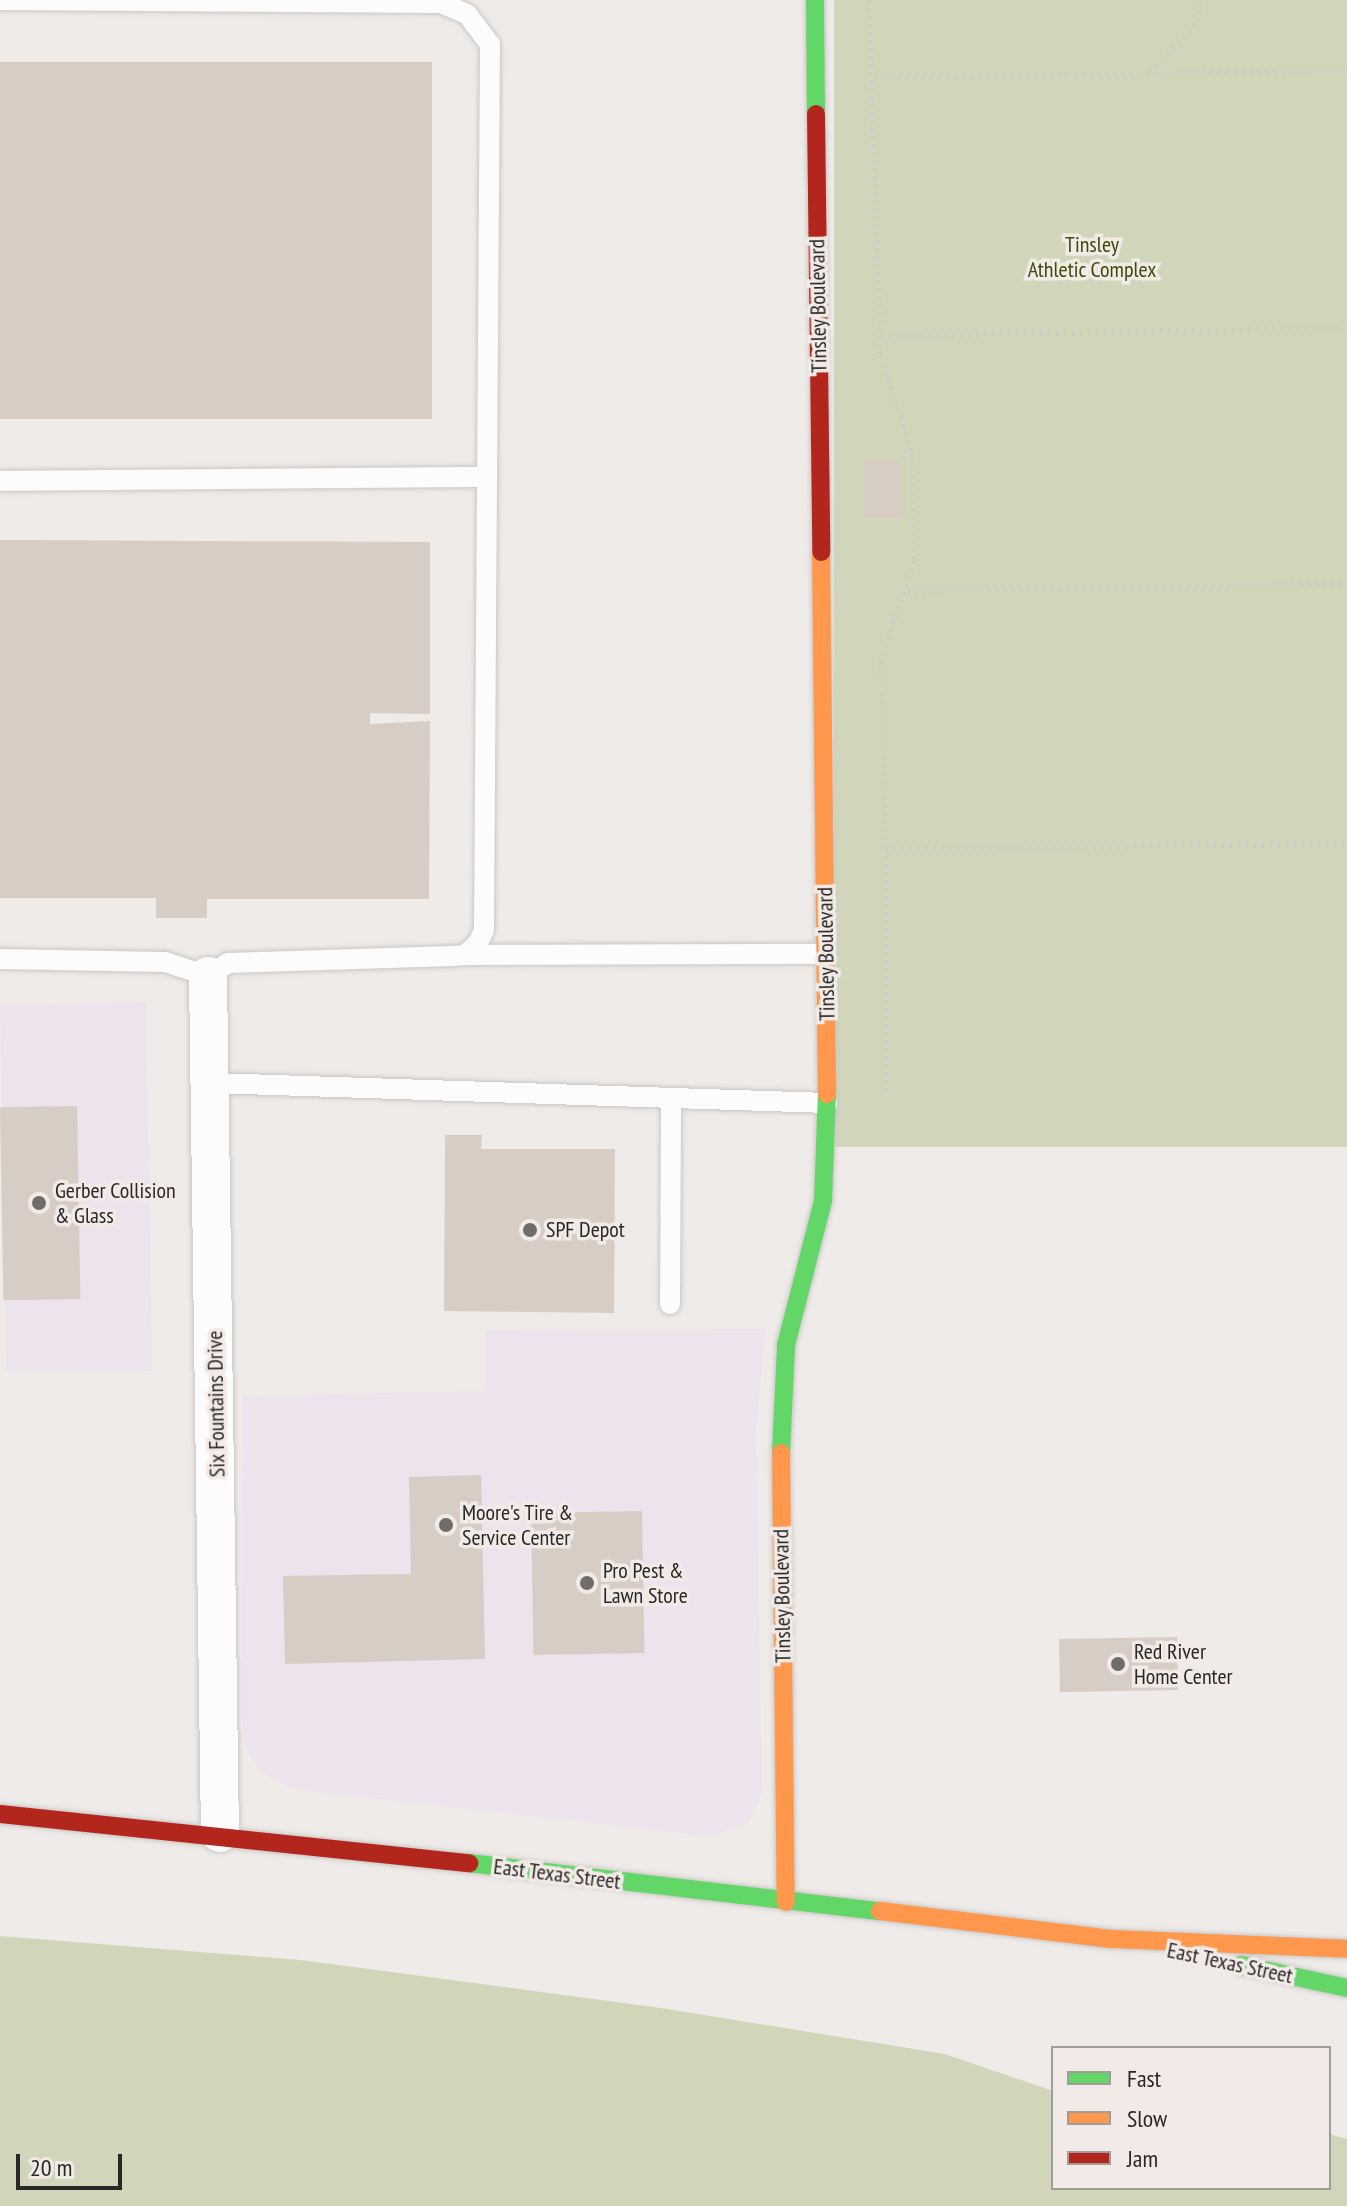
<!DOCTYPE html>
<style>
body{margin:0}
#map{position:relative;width:1347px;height:2206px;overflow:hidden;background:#eeebe9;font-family:"PT Sans Narrow",sans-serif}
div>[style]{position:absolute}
.commercial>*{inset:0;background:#ece3ec;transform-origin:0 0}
.green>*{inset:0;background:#d1d6bb;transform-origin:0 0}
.building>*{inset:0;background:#d7cdc4;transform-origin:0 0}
.path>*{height:5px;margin-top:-2.5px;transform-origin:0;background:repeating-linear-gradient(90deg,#cccbca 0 2px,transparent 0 8px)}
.roads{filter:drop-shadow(0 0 2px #cac7c5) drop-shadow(0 0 2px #cac7c5)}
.lane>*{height:20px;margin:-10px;padding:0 10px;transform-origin:10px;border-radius:10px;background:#fcfcfc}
.street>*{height:38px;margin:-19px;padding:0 19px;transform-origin:19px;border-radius:19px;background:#fcfcfc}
.fast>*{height:18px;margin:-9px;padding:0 9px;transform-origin:9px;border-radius:9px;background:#63d668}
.slow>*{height:18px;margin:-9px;padding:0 9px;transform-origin:9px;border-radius:9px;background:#ff974d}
.jam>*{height:18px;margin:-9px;padding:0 9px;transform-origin:9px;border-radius:9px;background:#b3261e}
.dots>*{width:22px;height:22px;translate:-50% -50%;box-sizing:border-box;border:4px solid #f1eae6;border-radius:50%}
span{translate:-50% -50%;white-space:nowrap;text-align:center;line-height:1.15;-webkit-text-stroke:7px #f1eae6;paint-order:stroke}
.park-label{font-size:22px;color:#3e4909}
.street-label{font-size:22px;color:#2a2826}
.poi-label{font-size:22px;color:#2a2826}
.left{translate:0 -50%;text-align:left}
.legend{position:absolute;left:1051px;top:2046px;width:280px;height:144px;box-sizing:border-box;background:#f1eae6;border:2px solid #a19c99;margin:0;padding:10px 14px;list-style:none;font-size:24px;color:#2a2826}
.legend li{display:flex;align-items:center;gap:16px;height:40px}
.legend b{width:40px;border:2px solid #a19c99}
.scale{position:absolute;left:16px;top:2154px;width:106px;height:36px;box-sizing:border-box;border:4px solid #2a2826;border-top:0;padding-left:10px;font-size:24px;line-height:28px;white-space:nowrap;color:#2a2826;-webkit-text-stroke:6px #f1eae6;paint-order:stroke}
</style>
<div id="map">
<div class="commercial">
<div style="left:146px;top:1002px;width:369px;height:146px;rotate:89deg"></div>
<div style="clip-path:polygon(766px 1329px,756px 1431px,762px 1793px,748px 1823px,710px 1836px,292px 1789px,258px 1770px,245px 1744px,242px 1716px,243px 1396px,485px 1391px,485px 1330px)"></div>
</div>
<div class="green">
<div style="left:834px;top:0;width:513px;height:1147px"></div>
<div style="clip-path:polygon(0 1936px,301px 1960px,661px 2008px,945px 2054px,1053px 2091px,1053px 2188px,1329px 2188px,1329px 2134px,1347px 2139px,1347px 2206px,0 2206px)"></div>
</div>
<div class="building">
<div style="left:432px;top:62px;width:357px;height:432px;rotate:90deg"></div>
<div style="left:865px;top:460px;width:35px;height:58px"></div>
<div style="clip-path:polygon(0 540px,430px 542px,430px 714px,370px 713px,370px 724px,430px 721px,429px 899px,207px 899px,207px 918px,156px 918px,156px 898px,0 898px)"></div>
<div style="left:77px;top:1106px;width:193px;height:77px;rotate:89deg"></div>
<div style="clip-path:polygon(445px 1135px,482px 1135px,481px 1149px,615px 1149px,614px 1313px,444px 1311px)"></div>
<div style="clip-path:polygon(481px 1475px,485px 1659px,285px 1664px,283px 1576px,411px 1574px,409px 1477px)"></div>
<div style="left:642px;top:1511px;width:142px;height:111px;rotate:89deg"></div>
<div style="left:1177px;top:1637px;width:53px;height:118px;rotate:89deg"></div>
</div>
<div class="path">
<div style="left:869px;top:0;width:356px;rotate:88.1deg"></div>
<div style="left:881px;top:356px;width:101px;rotate:72.1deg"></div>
<div style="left:912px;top:452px;width:109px;rotate:88.9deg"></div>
<div style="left:914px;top:561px;width:106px;rotate:108.1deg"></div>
<div style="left:881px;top:662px;width:187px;rotate:88.5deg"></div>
<div style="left:1151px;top:72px;width:70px;rotate:-46.7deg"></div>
<div style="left:1199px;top:21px;width:21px;rotate:-87deg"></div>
<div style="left:874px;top:78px;width:473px;rotate:-1deg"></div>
<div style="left:880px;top:336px;width:467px;rotate:-1.1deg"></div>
<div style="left:908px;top:591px;width:439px;rotate:-1deg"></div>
<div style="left:886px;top:1089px;width:240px;rotate:-90deg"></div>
<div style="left:886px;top:849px;width:461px;rotate:-0.7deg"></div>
</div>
<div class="roads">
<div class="lane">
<div style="left:0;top:0;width:441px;rotate:0.4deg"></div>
<div style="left:441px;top:3px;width:28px;rotate:23deg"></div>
<div style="left:467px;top:14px;width:38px;rotate:53deg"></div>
<div style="left:490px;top:44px;width:886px;rotate:90.39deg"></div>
<div style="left:484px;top:930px;width:14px;rotate:115deg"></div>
<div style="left:478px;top:943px;width:18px;rotate:137deg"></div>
<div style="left:465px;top:955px;width:13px;rotate:176deg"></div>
<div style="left:452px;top:956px;width:224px;rotate:178.2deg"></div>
<div style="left:228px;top:963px;width:24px;rotate:147deg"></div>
<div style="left:208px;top:976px;width:45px;rotate:-162deg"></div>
<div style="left:165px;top:962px;width:165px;rotate:-179deg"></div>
<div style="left:0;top:481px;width:487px;rotate:-0.5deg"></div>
<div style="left:465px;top:955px;width:361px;rotate:-0.2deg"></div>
<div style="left:212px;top:1083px;width:615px;rotate:1.86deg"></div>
<div style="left:670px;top:1304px;width:206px;rotate:-89.7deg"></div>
</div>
<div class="street">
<div style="left:208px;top:976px;width:857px;rotate:89.2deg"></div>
</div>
<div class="fast">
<div style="left:815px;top:0;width:114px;rotate:89.5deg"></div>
<div style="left:781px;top:1453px;width:108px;rotate:-87.3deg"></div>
<div style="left:786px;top:1345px;width:149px;rotate:-75.6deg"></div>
<div style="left:823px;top:1201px;width:107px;rotate:-87.9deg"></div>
<div style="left:469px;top:1863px;width:414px;rotate:6.7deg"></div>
<div style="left:1241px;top:1965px;width:108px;rotate:12.2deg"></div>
</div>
<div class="slow">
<div style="left:821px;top:552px;width:542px;rotate:89.37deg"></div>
<div style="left:781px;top:1453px;width:449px;rotate:89.4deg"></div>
<div style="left:880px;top:1911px;width:235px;rotate:6.9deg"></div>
<div style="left:1113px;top:1939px;width:234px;rotate:2.4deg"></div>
</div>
<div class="jam">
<div style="left:816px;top:114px;width:438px;rotate:89.3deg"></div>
<div style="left:0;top:1814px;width:472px;rotate:6deg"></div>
</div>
</div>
<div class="dots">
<div style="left:39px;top:1203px;background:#6f6c6a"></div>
<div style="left:530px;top:1230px;background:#6f6c6a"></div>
<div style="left:446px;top:1525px;background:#6f6c6a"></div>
<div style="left:587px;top:1583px;background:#6f6c6a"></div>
<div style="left:1118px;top:1664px;background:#6f6c6a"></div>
</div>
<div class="park-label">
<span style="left:1092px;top:257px">Tinsley<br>Athletic Complex</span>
</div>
<div class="street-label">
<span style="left:818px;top:306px;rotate:-91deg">Tinsley Boulevard</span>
<span style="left:826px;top:954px;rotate:-91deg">Tinsley Boulevard</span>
<span style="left:216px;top:1404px;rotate:-91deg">Six Fountains Drive</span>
<span style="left:782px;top:1596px;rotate:-91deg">Tinsley Boulevard</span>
<span style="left:557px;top:1874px;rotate:7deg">East Texas Street</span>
<span style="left:1230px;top:1963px;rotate:12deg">East Texas Street</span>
</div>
<div class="poi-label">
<span class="left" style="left:55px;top:1203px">Gerber Collision<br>&amp; Glass</span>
<span class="left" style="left:546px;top:1230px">SPF Depot</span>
<span class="left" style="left:462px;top:1525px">Moore's Tire &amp;<br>Service Center</span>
<span class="left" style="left:603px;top:1583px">Pro Pest &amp;<br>Lawn Store</span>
<span class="left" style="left:1134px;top:1664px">Red River<br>Home Center</span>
</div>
<ul class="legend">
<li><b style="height:10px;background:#63d668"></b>Fast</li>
<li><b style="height:10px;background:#ff974d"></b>Slow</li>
<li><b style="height:10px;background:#b3261e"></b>Jam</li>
</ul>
<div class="scale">20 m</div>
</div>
